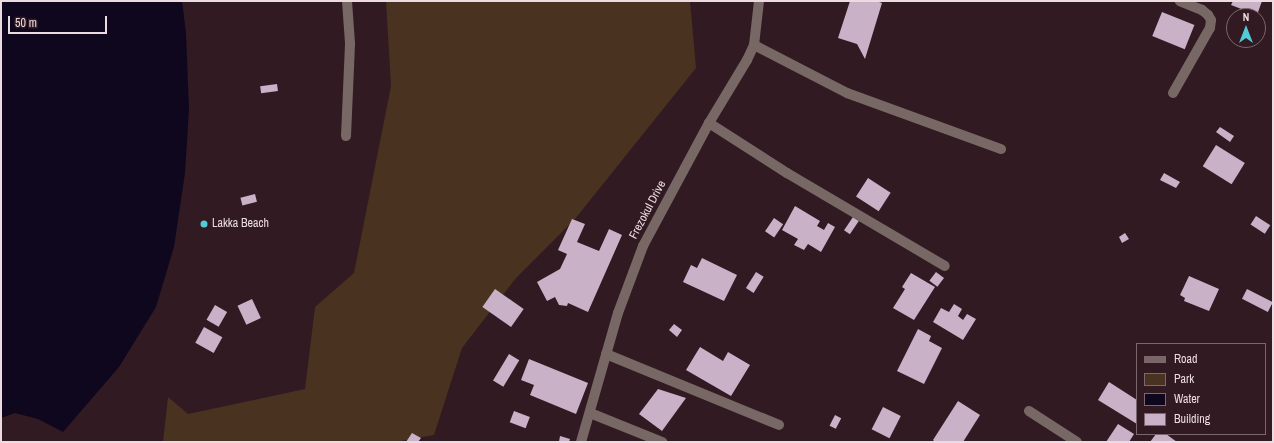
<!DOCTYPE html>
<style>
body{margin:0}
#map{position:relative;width:1274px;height:443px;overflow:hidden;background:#311a22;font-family:"Archivo Narrow",sans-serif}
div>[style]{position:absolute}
.green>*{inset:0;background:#493220}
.water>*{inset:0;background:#0f071e}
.building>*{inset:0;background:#c9b2c8;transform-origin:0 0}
.minor>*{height:10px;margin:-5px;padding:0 5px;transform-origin:5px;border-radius:5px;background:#786865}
.dots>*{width:11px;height:11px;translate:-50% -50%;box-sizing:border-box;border:2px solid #311a22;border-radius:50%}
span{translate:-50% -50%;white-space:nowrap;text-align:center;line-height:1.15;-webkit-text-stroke:4px #311a22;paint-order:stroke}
.street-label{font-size:12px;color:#ecdbe0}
.poi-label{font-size:12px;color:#ecdbe0}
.left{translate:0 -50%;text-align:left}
.frame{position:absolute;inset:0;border:2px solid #ecdbe0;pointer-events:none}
.legend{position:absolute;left:1136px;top:343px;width:130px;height:92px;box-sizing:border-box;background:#311a22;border:1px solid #7c676e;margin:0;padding:5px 7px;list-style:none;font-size:12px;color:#ecdbe0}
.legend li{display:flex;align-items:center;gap:8px;height:20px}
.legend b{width:20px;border:1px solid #7c676e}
.north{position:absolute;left:1226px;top:8px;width:40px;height:40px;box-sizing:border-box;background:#311a22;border:1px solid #7c676e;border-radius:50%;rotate:0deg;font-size:11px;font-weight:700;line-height:16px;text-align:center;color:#ecdbe0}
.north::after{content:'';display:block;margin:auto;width:14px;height:18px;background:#52cbd7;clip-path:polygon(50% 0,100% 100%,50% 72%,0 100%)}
.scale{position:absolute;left:8px;top:16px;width:99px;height:18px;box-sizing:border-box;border:2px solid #ecdbe0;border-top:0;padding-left:5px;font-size:12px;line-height:14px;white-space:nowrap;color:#ecdbe0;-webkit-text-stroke:3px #311a22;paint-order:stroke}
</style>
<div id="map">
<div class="green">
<div style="clip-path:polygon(386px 1px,690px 1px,696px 68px,575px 219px,516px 278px,462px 348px,434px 435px,396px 442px,163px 442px,168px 397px,188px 414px,305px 389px,315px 307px,354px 273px,391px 86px)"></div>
</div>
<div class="water">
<div style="clip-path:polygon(1px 1px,182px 1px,186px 33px,189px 109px,185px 173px,174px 247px,156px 307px,119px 367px,63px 432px,38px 419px,15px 413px,1px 418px)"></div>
</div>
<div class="building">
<div style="clip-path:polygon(850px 1px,876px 1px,882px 3px,865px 59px,857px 44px,838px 38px)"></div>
<div style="clip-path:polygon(1233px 1px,1262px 1px,1257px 15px,1231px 5px)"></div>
<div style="left:1162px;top:12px;width:35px;height:26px;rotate:22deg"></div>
<div style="left:277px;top:84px;width:7px;height:17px;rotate:82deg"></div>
<div style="clip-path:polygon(1220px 127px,1234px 136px,1230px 142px,1216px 132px)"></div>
<div style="left:1216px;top:145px;width:34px;height:25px;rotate:32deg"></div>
<div style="clip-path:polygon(1164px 173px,1180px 182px,1176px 188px,1160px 180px)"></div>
<div style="left:868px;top:178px;width:27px;height:22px;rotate:33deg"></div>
<div style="left:255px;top:194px;width:8px;height:15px;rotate:76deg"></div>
<div style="clip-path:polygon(795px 206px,820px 221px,817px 226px,824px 230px,828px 223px,835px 227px,821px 252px,808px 244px,804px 250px,794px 245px,798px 239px,782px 230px)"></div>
<div style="left:1256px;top:216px;width:17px;height:10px;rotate:33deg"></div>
<div style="left:853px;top:217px;width:7px;height:16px;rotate:34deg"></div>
<div style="left:774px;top:218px;width:11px;height:16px;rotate:34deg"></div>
<div style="clip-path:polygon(572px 219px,585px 224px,577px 242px,599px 251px,609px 229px,622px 235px,588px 312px,568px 303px,567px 306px,559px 305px,555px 297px,547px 301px,537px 282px,560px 269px,567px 254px,558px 250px)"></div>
<div style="clip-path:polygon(1125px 233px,1129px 239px,1122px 243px,1119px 237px)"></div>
<div style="clip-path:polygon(702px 258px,737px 275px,724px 301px,683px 282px,691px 265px,697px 268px)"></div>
<div style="left:756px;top:272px;width:9px;height:19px;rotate:32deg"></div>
<div style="left:936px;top:272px;width:10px;height:11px;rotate:37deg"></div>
<div style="clip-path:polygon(911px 273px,935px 287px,914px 320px,893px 308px,905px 289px,902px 287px)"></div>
<div style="clip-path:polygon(1189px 276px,1219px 289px,1209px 311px,1184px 301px,1185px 298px,1180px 295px)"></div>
<div style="left:495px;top:289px;width:35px;height:22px;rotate:35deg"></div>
<div style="left:1247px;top:289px;width:29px;height:11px;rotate:27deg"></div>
<div style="left:252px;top:299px;width:21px;height:16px;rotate:65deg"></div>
<div style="clip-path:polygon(954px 304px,962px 309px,958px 316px,963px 320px,967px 314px,976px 319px,963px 340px,933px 322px,941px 308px,949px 312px)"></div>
<div style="left:215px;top:305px;width:14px;height:17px;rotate:30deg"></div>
<div style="clip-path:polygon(674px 324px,682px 330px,677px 337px,669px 330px)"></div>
<div style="left:204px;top:327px;width:21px;height:18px;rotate:29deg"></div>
<div style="clip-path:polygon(918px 329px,931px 336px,929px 341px,942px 348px,924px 384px,897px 371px)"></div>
<div style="clip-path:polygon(700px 347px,723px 361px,728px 352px,750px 365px,731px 396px,686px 370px)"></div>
<div style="left:509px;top:354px;width:12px;height:31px;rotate:31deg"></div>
<div style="clip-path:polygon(529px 359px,588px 383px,576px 414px,530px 395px,534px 385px,521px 380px)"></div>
<div style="clip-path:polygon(1109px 382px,1137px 400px,1137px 424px,1098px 400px)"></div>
<div style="clip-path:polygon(658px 389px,686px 398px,662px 431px,639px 414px)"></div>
<div style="clip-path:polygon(958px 401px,980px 415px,963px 442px,935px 442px,933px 440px)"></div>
<div style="left:883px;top:407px;width:20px;height:25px;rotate:27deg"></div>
<div style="left:514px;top:411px;width:17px;height:12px;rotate:21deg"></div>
<div style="left:835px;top:415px;width:7px;height:12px;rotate:27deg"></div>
<div style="clip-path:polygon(1118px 424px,1134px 434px,1129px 442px,1106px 442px)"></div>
<div style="clip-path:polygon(412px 433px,421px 438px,418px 442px,406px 442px)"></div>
<div style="clip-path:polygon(1156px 434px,1166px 434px,1177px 442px,1150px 442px)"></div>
<div style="clip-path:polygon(560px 436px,570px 439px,569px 442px,559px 442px)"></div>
</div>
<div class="minor">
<div style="left:754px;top:45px;width:105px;rotate:27.3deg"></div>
<div style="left:847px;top:93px;width:164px;rotate:20deg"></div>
<div style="left:1173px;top:93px;width:75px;rotate:-60.4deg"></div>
<div style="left:1210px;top:28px;width:8px;rotate:-83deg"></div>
<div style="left:1211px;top:20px;width:6px;rotate:-121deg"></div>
<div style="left:1208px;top:15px;width:8px;rotate:-140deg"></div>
<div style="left:1202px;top:10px;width:24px;rotate:-158deg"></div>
<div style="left:709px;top:123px;width:93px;rotate:32.7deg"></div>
<div style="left:787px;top:173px;width:183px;rotate:30.5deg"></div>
<div style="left:346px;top:136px;width:93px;rotate:-87.5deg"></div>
<div style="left:350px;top:43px;width:42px;rotate:-94.1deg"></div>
<div style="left:606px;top:354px;width:187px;rotate:22.3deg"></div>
<div style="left:1029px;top:411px;width:57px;rotate:32.9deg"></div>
<div style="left:590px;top:413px;width:78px;rotate:21.9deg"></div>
<div style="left:581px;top:442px;width:134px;rotate:-74deg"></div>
<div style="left:618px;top:313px;width:72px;rotate:-69.5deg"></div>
<div style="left:643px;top:246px;width:140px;rotate:-61.8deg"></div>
<div style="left:709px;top:123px;width:74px;rotate:-58.9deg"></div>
<div style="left:747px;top:60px;width:17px;rotate:-65deg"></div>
<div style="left:754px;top:45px;width:44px;rotate:-83.5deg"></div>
</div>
<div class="dots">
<div style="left:204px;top:224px;background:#52cbd7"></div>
</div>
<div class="street-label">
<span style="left:648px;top:210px;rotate:-62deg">Frezokul Drive</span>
</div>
<div class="poi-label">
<span class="left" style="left:212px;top:224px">Lakka Beach</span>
</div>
<div class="frame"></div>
<ul class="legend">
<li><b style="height:5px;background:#786865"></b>Road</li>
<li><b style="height:11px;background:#493220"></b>Park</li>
<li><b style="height:11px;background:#0f071e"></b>Water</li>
<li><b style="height:11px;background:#c9b2c8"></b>Building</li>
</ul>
<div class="north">N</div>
<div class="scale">50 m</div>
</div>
